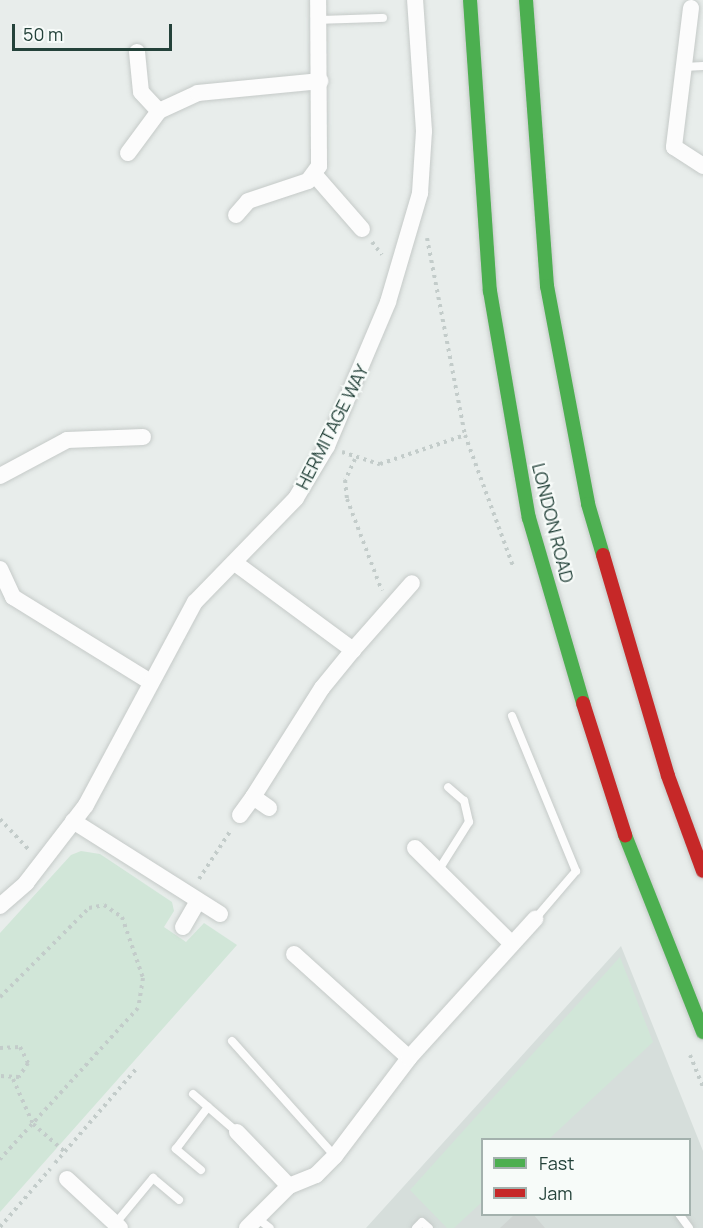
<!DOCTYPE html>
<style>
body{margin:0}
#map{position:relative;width:703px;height:1228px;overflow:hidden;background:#e8edeb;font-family:Manrope,sans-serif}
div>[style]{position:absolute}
.built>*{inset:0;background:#d6dedb}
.green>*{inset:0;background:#d1e6d8}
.building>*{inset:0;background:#cfd4d2}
.path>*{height:4px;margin-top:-2px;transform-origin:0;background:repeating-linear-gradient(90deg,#c3ccca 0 3px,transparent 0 7.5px)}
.roads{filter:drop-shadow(0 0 2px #c5cac8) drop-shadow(0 0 2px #c5cac8)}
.lane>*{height:8px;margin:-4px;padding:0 4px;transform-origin:4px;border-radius:4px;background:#fcfcfc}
.street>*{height:16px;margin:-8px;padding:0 8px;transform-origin:8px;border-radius:8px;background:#fcfcfc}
.fast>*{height:14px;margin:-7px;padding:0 7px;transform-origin:7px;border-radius:7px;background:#4caf50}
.jam>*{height:14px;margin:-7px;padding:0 7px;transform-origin:7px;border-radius:7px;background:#c62828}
span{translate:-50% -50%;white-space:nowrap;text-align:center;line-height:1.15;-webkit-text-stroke:4.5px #f7fbf9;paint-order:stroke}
.street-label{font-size:18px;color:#24423a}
.legend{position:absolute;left:481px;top:1138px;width:210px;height:78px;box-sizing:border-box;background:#f7fbf9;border:2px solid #a3b1ad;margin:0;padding:8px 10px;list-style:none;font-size:18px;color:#24423a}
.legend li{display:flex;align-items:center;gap:12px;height:30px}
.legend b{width:30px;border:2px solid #a3b1ad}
.scale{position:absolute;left:12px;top:24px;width:160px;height:27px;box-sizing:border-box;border:3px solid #24423a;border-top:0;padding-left:8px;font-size:18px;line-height:21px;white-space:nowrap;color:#24423a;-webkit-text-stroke:4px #f7fbf9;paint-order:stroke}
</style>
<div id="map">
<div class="built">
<div style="clip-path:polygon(evenodd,621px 946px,703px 1151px,703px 1228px,366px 1228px,621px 946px,482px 1140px,690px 1140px,690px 1214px,482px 1214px,482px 1140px)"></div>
</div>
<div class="green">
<div style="clip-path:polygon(81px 851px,100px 854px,172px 902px,174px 911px,164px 927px,186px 942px,204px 923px,237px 945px,0 1212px,0 933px,71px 855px)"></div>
<div style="clip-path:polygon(620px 957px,653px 1042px,549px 1139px,482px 1140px,482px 1202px,454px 1228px,447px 1228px,410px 1190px)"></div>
</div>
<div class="building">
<div style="clip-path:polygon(515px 1214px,533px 1214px,545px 1228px,500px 1228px)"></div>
</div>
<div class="path">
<div style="left:427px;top:238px;width:201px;rotate:79.1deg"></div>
<div style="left:465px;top:435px;width:140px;rotate:69.9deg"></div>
<div style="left:372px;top:242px;width:16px;rotate:52deg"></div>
<div style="left:342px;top:452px;width:40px;rotate:18deg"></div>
<div style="left:380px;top:464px;width:90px;rotate:-18.8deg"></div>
<div style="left:355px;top:459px;width:23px;rotate:115deg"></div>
<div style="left:345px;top:480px;width:19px;rotate:84deg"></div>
<div style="left:347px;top:499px;width:98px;rotate:69.2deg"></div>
<div style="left:0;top:819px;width:44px;rotate:46.8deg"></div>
<div style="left:199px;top:879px;width:59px;rotate:-56.9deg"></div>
<div style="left:0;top:997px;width:126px;rotate:-45deg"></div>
<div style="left:89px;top:908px;width:15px;rotate:-11deg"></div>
<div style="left:104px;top:905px;width:22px;rotate:34deg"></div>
<div style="left:122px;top:917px;width:65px;rotate:71deg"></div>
<div style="left:143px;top:978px;width:30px;rotate:99deg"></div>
<div style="left:138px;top:1008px;width:205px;rotate:132.4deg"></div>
<div style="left:0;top:1048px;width:20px;rotate:-3deg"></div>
<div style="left:20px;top:1047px;width:18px;rotate:63deg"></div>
<div style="left:28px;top:1063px;width:17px;rotate:123deg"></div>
<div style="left:19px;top:1077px;width:19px;rotate:-177deg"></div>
<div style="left:690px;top:1055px;width:35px;rotate:68deg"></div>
<div style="left:13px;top:1079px;width:49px;rotate:66deg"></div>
<div style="left:33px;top:1124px;width:43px;rotate:41.2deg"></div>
<div style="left:55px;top:1163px;width:125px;rotate:-49.2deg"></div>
<div style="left:0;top:1227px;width:77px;rotate:-49.2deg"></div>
</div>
<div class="roads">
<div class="lane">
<div style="left:318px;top:20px;width:65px;rotate:-1.8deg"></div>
<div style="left:684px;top:67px;width:19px;rotate:-3deg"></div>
<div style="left:512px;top:716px;width:168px;rotate:67.6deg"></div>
<div style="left:576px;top:871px;width:63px;rotate:130.5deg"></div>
<div style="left:438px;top:871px;width:58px;rotate:-57.7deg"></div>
<div style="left:469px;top:822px;width:22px;rotate:-103deg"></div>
<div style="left:464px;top:801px;width:21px;rotate:-139deg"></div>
<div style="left:232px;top:1041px;width:154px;rotate:48.2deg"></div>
<div style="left:193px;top:1094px;width:58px;rotate:40.8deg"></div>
<div style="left:201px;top:1170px;width:33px;rotate:-140deg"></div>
<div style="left:176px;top:1149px;width:53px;rotate:-52.7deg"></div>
<div style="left:679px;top:1214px;width:17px;rotate:54deg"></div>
<div style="left:257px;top:1218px;width:16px;rotate:38deg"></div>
<div style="left:115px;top:1224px;width:60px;rotate:-50.4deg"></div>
<div style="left:153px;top:1178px;width:34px;rotate:40deg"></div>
<div style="left:416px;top:1228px;width:8px;rotate:-45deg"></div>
<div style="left:422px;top:1222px;width:9px;rotate:41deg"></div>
</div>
<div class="street">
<div style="left:691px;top:8px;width:140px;rotate:97deg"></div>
<div style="left:674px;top:147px;width:35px;rotate:33deg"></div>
<div style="left:137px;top:52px;width:40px;rotate:84.3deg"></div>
<div style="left:141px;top:92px;width:26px;rotate:47deg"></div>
<div style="left:128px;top:153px;width:52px;rotate:-53.6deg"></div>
<div style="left:159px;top:111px;width:43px;rotate:-24.8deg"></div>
<div style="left:198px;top:93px;width:123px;rotate:-5.6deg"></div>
<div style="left:314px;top:174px;width:73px;rotate:48.9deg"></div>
<div style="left:236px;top:215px;width:18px;rotate:-49deg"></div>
<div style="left:248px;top:201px;width:63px;rotate:-18.4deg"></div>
<div style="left:308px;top:181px;width:19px;rotate:-54deg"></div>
<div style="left:319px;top:166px;width:166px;rotate:-90.3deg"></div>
<div style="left:0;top:476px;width:76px;rotate:-28.2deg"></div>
<div style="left:67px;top:440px;width:76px;rotate:-2.3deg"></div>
<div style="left:235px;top:563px;width:147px;rotate:36.4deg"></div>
<div style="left:353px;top:650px;width:89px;rotate:-48.6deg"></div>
<div style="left:0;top:569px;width:31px;rotate:65deg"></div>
<div style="left:13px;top:597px;width:160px;rotate:31.7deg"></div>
<div style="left:269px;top:808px;width:19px;rotate:-145deg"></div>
<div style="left:253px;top:797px;width:129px;rotate:-57.7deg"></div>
<div style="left:322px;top:688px;width:49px;rotate:-50.8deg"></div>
<div style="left:240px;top:815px;width:22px;rotate:-54deg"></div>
<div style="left:73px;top:821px;width:174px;rotate:32.3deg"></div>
<div style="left:415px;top:848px;width:136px;rotate:44.7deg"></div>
<div style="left:0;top:906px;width:35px;rotate:-41deg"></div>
<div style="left:26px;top:883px;width:98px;rotate:-52.4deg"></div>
<div style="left:86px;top:805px;width:230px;rotate:-61.8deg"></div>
<div style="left:195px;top:602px;width:145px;rotate:-45.8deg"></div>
<div style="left:296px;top:498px;width:61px;rotate:-59.2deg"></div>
<div style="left:327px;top:446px;width:156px;rotate:-67deg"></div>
<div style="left:388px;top:302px;width:114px;rotate:-73.6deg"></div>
<div style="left:420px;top:193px;width:62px;rotate:-86.3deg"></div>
<div style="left:424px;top:131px;width:131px;rotate:-93.9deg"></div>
<div style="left:183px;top:927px;width:30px;rotate:-60deg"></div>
<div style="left:294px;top:954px;width:155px;rotate:42.1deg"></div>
<div style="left:237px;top:1132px;width:75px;rotate:46.1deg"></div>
<div style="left:67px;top:1179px;width:72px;rotate:42.8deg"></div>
<div style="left:247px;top:1228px;width:59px;rotate:-45deg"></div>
<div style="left:289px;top:1186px;width:29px;rotate:-22deg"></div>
<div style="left:316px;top:1175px;width:27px;rotate:-45deg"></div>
<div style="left:335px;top:1156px;width:123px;rotate:-52.9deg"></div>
<div style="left:409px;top:1058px;width:188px;rotate:-47.8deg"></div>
</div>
<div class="fast">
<div style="left:470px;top:0;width:292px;rotate:86.1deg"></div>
<div style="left:490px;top:291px;width:230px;rotate:80.3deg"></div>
<div style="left:529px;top:518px;width:193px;rotate:73.7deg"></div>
<div style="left:526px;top:0;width:287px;rotate:85.8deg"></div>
<div style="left:547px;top:286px;width:222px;rotate:79.3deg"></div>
<div style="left:588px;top:504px;width:53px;rotate:73.6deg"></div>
<div style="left:625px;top:835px;width:212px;rotate:68.4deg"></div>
</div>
<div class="jam">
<div style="left:603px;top:555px;width:230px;rotate:73.6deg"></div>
<div style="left:668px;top:776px;width:101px;rotate:69.8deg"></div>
<div style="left:583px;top:703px;width:139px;rotate:72.3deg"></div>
</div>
</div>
<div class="street-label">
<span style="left:332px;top:427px;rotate:-63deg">HERMITAGE WAY</span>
<span style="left:553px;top:523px;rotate:76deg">LONDON ROAD</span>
</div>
<ul class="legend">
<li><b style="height:8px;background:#4caf50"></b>Fast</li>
<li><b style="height:8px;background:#c62828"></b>Jam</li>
</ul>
<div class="scale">50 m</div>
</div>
